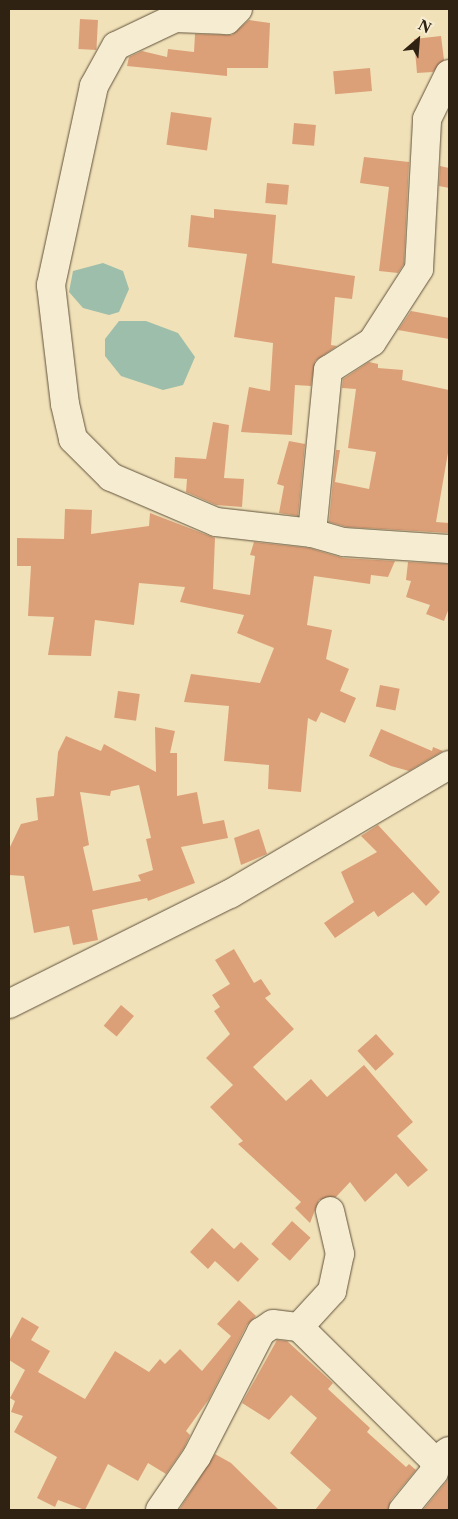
<!DOCTYPE html>
<style>
body{margin:0}
#map{position:relative;width:458px;height:1519px;overflow:hidden;background:#f1e1b8;font-family:"Libre Caslon Text",serif}
div>[style]{position:absolute}
.water>*{inset:0;background:#9cbeaa}
.building>*{inset:0;background:#dca078;transform-origin:0 0}
.roads{filter:drop-shadow(0 0 1px #60523c) drop-shadow(0 0 1px #60523c)}
.minor>*{height:28px;margin:-14px;padding:0 14px;transform-origin:14px;border-radius:14px;background:#f6ecd1}
span{translate:-50% -50%;white-space:nowrap;text-align:center;line-height:1.15;-webkit-text-stroke:4.5px #f6ecd1;paint-order:stroke}
.frame{position:absolute;inset:0;border:10px solid #2f2212;pointer-events:none}
.north{position:absolute;left:393px;top:15px;width:50px;height:50px;-webkit-text-stroke:4px #f6ecd1;paint-order:stroke;rotate:27deg;font-size:14px;font-weight:700;line-height:20px;text-align:center;color:#2f2212}
.north::after{content:'';display:block;margin:auto;width:18px;height:22px;background:#2f2212;clip-path:polygon(50% 0,100% 100%,50% 72%,0 100%)}
</style>
<div id="map">
<div class="water">
<div style="clip-path:polygon(103px 263px,123px 271px,129px 289px,119px 312px,109px 315px,83px 308px,69px 292px,73px 271px)"></div>
<div style="clip-path:polygon(119px 321px,146px 321px,178px 333px,195px 357px,183px 385px,163px 390px,121px 376px,105px 356px,105px 339px)"></div>
</div>
<div class="building">
<div style="left:80px;top:19px;width:18px;height:30px;rotate:3deg"></div>
<div style="clip-path:polygon(249px 20px,270px 23px,268px 68px,227px 68px,227px 76px,127px 66px,129px 57px,142px 51px,167px 57px,168px 49px,194px 52px,195px 34px,232px 35px)"></div>
<div style="clip-path:polygon(441px 36px,444px 60px,433px 72px,417px 73px,414px 39px)"></div>
<div style="left:370px;top:68px;width:23px;height:37px;rotate:85deg"></div>
<div style="left:171px;top:112px;width:41px;height:33px;rotate:8deg"></div>
<div style="left:294px;top:123px;width:22px;height:21px;rotate:5deg"></div>
<div style="clip-path:polygon(364px 157px,409px 162px,404px 264px,398px 273px,379px 271px,389px 187px,360px 183px)"></div>
<div style="clip-path:polygon(440px 166px,449px 168px,449px 188px,439px 186px)"></div>
<div style="left:267px;top:183px;width:22px;height:20px;rotate:5deg"></div>
<div style="clip-path:polygon(214px 209px,276px 215px,272px 263px,355px 276px,352px 299px,335px 297px,331px 345px,337px 346px,315px 361px,311px 386px,295px 385px,292px 435px,241px 432px,249px 387px,270px 391px,273px 343px,234px 337px,247px 254px,188px 247px,191px 215px,214px 218px)"></div>
<div style="clip-path:polygon(411px 311px,449px 318px,449px 339px,398px 330px)"></div>
<div style="clip-path:polygon(369px 362px,378px 364px,378px 368px,403px 370px,402px 380px,449px 390px,449px 447px,436px 522px,449px 523px,449px 533px,347px 527px,329px 522px,336px 450px,340px 450px,335px 482px,369px 489px,376px 452px,348px 448px,356px 389px,342px 388px,343px 379px)"></div>
<div style="clip-path:polygon(213px 422px,229px 425px,224px 478px,244px 479px,242px 507px,216px 505px,186px 492px,187px 479px,174px 478px,175px 457px,206px 459px)"></div>
<div style="clip-path:polygon(289px 441px,305px 444px,298px 516px,279px 513px,284px 486px,277px 484px)"></div>
<div style="clip-path:polygon(65px 509px,92px 510px,91px 534px,149px 526px,150px 513px,215px 538px,213px 589px,250px 595px,255px 556px,250px 555px,254px 542px,309px 548px,343px 558px,395px 561px,388px 577px,371px 575px,370px 584px,314px 576px,307px 625px,332px 630px,326px 659px,349px 669px,340px 691px,356px 698px,345px 723px,321px 712px,316px 722px,308px 718px,301px 792px,268px 789px,269px 765px,224px 761px,229px 706px,184px 702px,191px 674px,260px 683px,274px 648px,237px 633px,244px 615px,180px 602px,185px 587px,139px 583px,134px 625px,95px 620px,91px 656px,48px 655px,54px 617px,28px 616px,31px 566px,17px 566px,17px 538px,64px 539px)"></div>
<div style="clip-path:polygon(408px 562px,449px 564px,449px 608px,444px 621px,426px 614px,430px 605px,406px 597px,411px 581px,406px 580px)"></div>
<div style="left:380px;top:685px;width:20px;height:22px;rotate:11deg"></div>
<div style="left:118px;top:691px;width:22px;height:27px;rotate:8deg"></div>
<div style="clip-path:polygon(evenodd,155px 727px,175px 731px,170px 753px,177px 753px,177px 796px,197px 792px,203px 824px,224px 820px,228px 838px,181px 847px,195px 883px,148px 901px,147px 898px,92px 910px,98px 940px,73px 945px,69px 926px,34px 933px,24px 876px,9px 875px,9px 849px,21px 824px,38px 820px,36px 798px,54px 796px,58px 752px,66px 736px,101px 751px,104px 744px,156px 772px,155px 727px,139px 785px,151px 838px,146px 839px,153px 870px,138px 875px,141px 881px,93px 891px,83px 847px,89px 845px,80px 792px,110px 796px,111px 791px,139px 785px)"></div>
<div style="clip-path:polygon(381px 729px,432px 751px,433px 747px,443px 751px,409px 771px,391px 766px,369px 756px)"></div>
<div style="clip-path:polygon(378px 825px,440px 892px,426px 906px,413px 892px,378px 917px,374px 911px,335px 938px,324px 923px,354px 902px,341px 872px,377px 852px,361px 836px)"></div>
<div style="clip-path:polygon(259px 829px,267px 854px,241px 865px,234px 838px)"></div>
<div style="clip-path:polygon(234px 949px,254px 983px,261px 979px,271px 994px,265px 998px,294px 1029px,253px 1067px,286px 1101px,311px 1079px,327px 1097px,364px 1065px,413px 1122px,397px 1136px,428px 1170px,408px 1187px,396px 1173px,365px 1202px,350px 1182px,336px 1197px,319px 1200px,310px 1223px,295px 1208px,301px 1202px,238px 1144px,243px 1141px,210px 1107px,233px 1085px,206px 1058px,230px 1034px,214px 1011px,220px 1007px,212px 995px,230px 984px,215px 960px)"></div>
<div style="left:121px;top:1005px;width:17px;height:27px;rotate:40deg"></div>
<div style="left:376px;top:1034px;width:27px;height:25px;rotate:48deg"></div>
<div style="left:292px;top:1221px;width:25px;height:31px;rotate:42deg"></div>
<div style="clip-path:polygon(212px 1228px,234px 1249px,241px 1242px,259px 1259px,238px 1282px,215px 1261px,208px 1269px,190px 1252px)"></div>
<div style="clip-path:polygon(239px 1300px,256px 1316px,247px 1325px,209px 1399px,186px 1431px,190px 1435px,184px 1448px,166px 1474px,148px 1463px,138px 1481px,108px 1464px,85px 1510px,58px 1500px,55px 1507px,37px 1498px,57px 1457px,14px 1432px,23px 1416px,11px 1412px,15px 1401px,10px 1398px,25px 1370px,9px 1360px,9px 1341px,22px 1317px,39px 1327px,31px 1340px,50px 1351px,38px 1372px,85px 1399px,115px 1351px,149px 1372px,160px 1359px,165px 1364px,180px 1349px,202px 1371px,231px 1336px,217px 1324px)"></div>
<div style="clip-path:polygon(277px 1340px,287px 1341px,333px 1383px,328px 1389px,370px 1428px,367px 1432px,406px 1467px,409px 1464px,416px 1470px,391px 1500px,388px 1510px,315px 1510px,331px 1490px,290px 1453px,317px 1418px,291px 1395px,269px 1420px,242px 1403px)"></div>
<div style="clip-path:polygon(215px 1454px,231px 1463px,279px 1510px,179px 1510px)"></div>
<div style="clip-path:polygon(449px 1474px,449px 1510px,423px 1510px,446px 1482px)"></div>
</div>
<div class="roads">
<div class="minor">
<div style="left:238px;top:9px;width:16px;rotate:135deg"></div>
<div style="left:227px;top:20px;width:52px;rotate:-177.8deg"></div>
<div style="left:175px;top:18px;width:65px;rotate:154.6deg"></div>
<div style="left:116px;top:46px;width:46px;rotate:118.8deg"></div>
<div style="left:94px;top:86px;width:204px;rotate:102.2deg"></div>
<div style="left:51px;top:285px;width:120px;rotate:83.3deg"></div>
<div style="left:65px;top:404px;width:36px;rotate:77deg"></div>
<div style="left:73px;top:439px;width:54px;rotate:45deg"></div>
<div style="left:111px;top:477px;width:114px;rotate:23.2deg"></div>
<div style="left:216px;top:522px;width:97px;rotate:6.5deg"></div>
<div style="left:312px;top:533px;width:33px;rotate:16deg"></div>
<div style="left:344px;top:542px;width:105px;rotate:3.8deg"></div>
<div style="left:312px;top:533px;width:164px;rotate:-84.4deg"></div>
<div style="left:328px;top:370px;width:52px;rotate:-32.5deg"></div>
<div style="left:372px;top:342px;width:87px;rotate:-57.2deg"></div>
<div style="left:419px;top:269px;width:150px;rotate:-86.9deg"></div>
<div style="left:427px;top:119px;width:50px;rotate:-63.9deg"></div>
<div style="left:9px;top:1004px;width:247px;rotate:-26.5deg"></div>
<div style="left:230px;top:894px;width:254px;rotate:-30.5deg"></div>
<div style="left:299px;top:1327px;width:191px;rotate:44.6deg"></div>
<div style="left:160px;top:1510px;width:65px;rotate:-55.6deg"></div>
<div style="left:197px;top:1456px;width:140px;rotate:-62.7deg"></div>
<div style="left:261px;top:1332px;width:14px;rotate:-34deg"></div>
<div style="left:273px;top:1324px;width:26px;rotate:7deg"></div>
<div style="left:299px;top:1327px;width:49px;rotate:-47.5deg"></div>
<div style="left:332px;top:1291px;width:38px;rotate:-78deg"></div>
<div style="left:340px;top:1254px;width:44px;rotate:-103.1deg"></div>
<div style="left:403px;top:1510px;width:49px;rotate:-50.8deg"></div>
<div style="left:434px;top:1472px;width:11px;rotate:-85deg"></div>
<div style="left:435px;top:1461px;width:17px;rotate:-36deg"></div>
</div>
</div>
<div class="frame"></div>
<div class="north">N</div>
</div>
